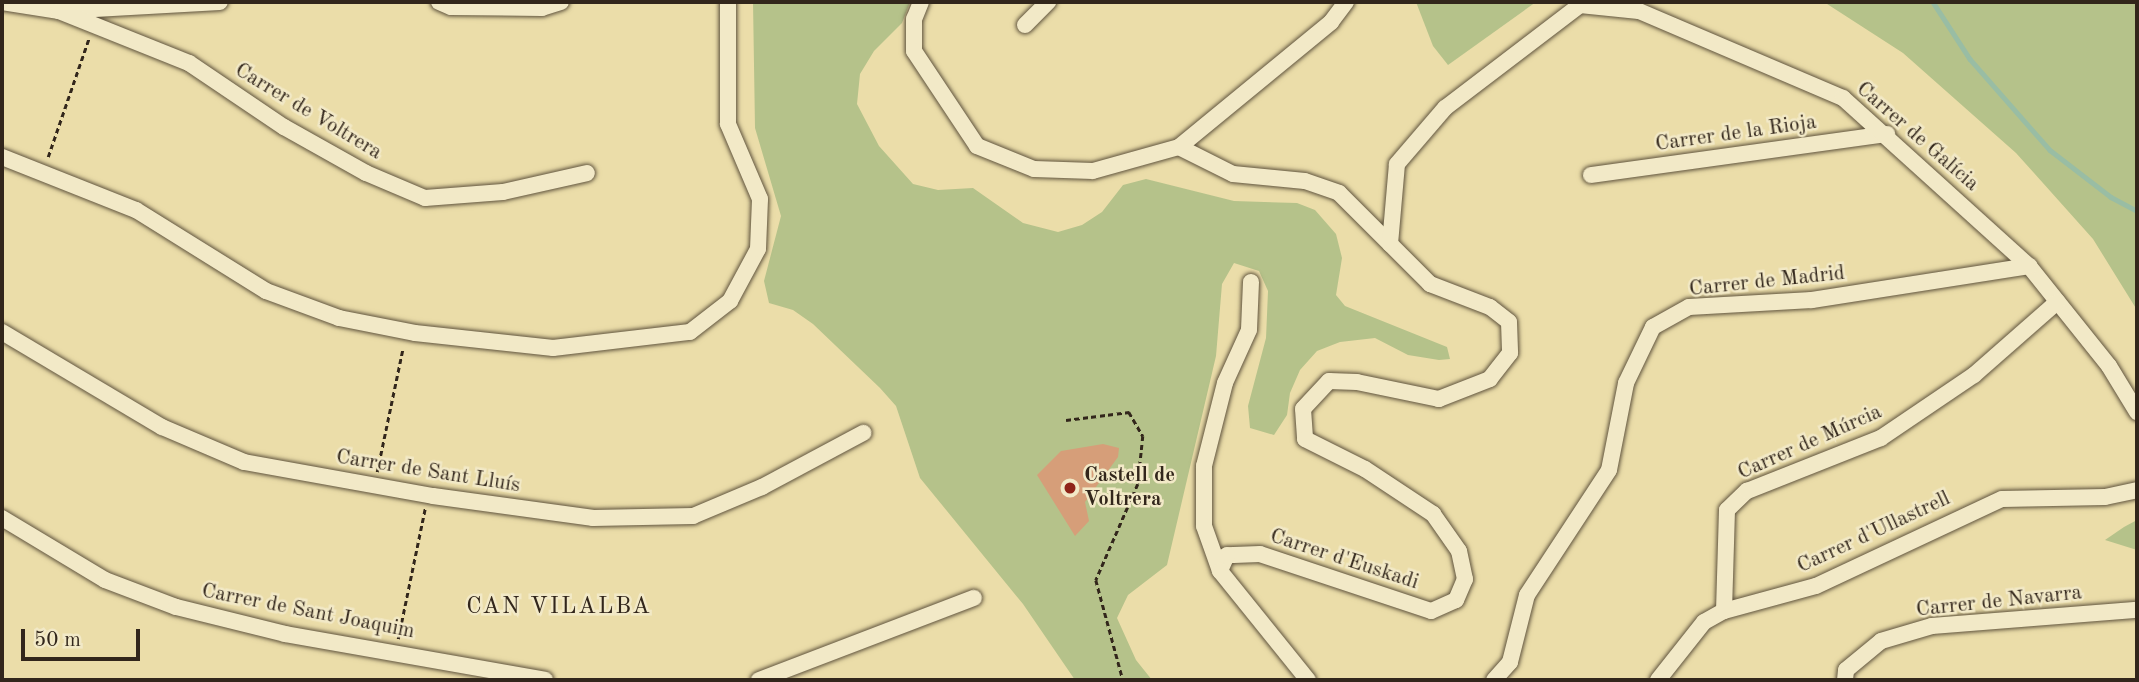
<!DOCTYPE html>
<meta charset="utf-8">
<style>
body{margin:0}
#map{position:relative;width:2139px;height:682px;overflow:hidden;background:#ebdda9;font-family:"Old Standard TT",serif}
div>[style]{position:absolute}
.green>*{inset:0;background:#b5c28a}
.stream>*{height:4.5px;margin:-2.25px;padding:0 2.25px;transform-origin:2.25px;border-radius:2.25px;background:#99bda4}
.building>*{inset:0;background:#d69e79}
.path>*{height:2.5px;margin-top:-1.25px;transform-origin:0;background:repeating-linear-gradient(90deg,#32261b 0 5px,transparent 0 8.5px)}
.roads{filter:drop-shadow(0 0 2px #60543e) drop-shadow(0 0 2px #60543e)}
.minor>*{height:16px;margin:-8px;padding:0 8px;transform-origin:8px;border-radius:8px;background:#f2e9c7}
.dots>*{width:19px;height:19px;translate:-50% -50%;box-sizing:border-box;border:4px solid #f2e9c7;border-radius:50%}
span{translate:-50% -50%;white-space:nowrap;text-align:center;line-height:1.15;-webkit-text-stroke:5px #f2e9c7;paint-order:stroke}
.street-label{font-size:21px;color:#32261b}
.poi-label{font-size:21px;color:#32261b;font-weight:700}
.left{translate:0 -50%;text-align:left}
.neighbourhood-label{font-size:23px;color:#32261b;letter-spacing:2px}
.frame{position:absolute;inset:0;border:4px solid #32261b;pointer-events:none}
.scale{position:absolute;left:21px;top:629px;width:119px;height:32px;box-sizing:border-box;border:4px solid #32261b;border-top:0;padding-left:9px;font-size:21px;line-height:24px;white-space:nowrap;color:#32261b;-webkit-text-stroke:5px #f2e9c7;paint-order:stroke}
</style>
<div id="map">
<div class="green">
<div style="clip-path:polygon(753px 2px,910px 2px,902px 23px,874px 51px,860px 74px,857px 104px,879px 146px,913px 184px,938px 190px,973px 188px,1023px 223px,1058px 232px,1082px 225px,1102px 212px,1123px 185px,1146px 179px,1234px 201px,1297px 203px,1315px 210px,1336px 234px,1342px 258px,1336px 295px,1345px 306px,1447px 347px,1450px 359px,1439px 360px,1408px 355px,1375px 338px,1340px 342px,1317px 351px,1300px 370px,1290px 393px,1287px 415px,1274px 435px,1250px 428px,1248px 406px,1266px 338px,1268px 291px,1259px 271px,1234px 263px,1222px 284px,1216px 356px,1167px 565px,1128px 595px,1117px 618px,1136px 660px,1152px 680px,1075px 680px,1023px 604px,920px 478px,896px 406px,880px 388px,813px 324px,793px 310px,769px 303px,764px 281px,781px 216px,755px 128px)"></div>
<div style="clip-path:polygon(1416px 2px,1536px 2px,1448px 65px,1433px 46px)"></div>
<div style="clip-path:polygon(1824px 2px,2137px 2px,2137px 310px,2093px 239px,2016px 153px,1903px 53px)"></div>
<div style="clip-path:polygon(2137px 520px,2137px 550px,2105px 540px,2124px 527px)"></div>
</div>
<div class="stream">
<div style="left:1933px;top:2px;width:68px;rotate:57deg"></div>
<div style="left:1970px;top:59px;width:121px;rotate:48.7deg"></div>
<div style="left:2050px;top:150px;width:77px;rotate:37.6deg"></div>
<div style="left:2111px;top:197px;width:30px;rotate:28deg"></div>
</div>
<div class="building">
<div style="clip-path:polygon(1103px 444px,1119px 448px,1118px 457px,1085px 502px,1089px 521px,1075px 536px,1037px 475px,1061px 451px)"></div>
</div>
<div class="path">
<div style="left:48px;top:157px;width:126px;rotate:-71deg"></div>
<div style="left:1066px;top:420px;width:64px;rotate:-7.2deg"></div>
<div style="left:1129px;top:412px;width:28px;rotate:60deg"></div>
<div style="left:1143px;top:436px;width:48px;rotate:95.9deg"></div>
<div style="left:1138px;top:484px;width:105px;rotate:113.6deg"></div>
<div style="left:1096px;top:580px;width:104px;rotate:74.9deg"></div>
<div style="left:377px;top:472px;width:127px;rotate:-78.2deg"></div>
<div style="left:398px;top:639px;width:133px;rotate:-78.3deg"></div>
</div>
<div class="roads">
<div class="minor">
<div style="left:2px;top:2px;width:58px;rotate:9deg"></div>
<div style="left:59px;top:11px;width:161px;rotate:-3.2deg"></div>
<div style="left:439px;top:2px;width:13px;rotate:23deg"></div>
<div style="left:451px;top:7px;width:91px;rotate:0.6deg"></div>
<div style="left:542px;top:8px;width:20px;rotate:-18deg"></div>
<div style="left:921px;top:2px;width:18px;rotate:112deg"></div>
<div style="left:914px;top:19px;width:32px;rotate:90deg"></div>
<div style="left:914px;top:51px;width:114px;rotate:56.4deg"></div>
<div style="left:977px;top:146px;width:61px;rotate:22deg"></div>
<div style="left:1034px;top:169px;width:59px;rotate:1.9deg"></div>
<div style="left:1093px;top:171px;width:89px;rotate:-15.6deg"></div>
<div style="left:1179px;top:147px;width:197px;rotate:-39.4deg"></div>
<div style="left:1331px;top:22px;width:25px;rotate:-53deg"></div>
<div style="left:59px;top:11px;width:140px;rotate:21.8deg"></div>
<div style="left:189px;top:63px;width:115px;rotate:34deg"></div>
<div style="left:284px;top:127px;width:94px;rotate:29.3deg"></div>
<div style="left:366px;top:173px;width:64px;rotate:23deg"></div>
<div style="left:425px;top:198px;width:78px;rotate:-4.4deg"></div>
<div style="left:503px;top:192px;width:86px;rotate:-12.7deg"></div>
<div style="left:1025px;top:25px;width:33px;rotate:-45deg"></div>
<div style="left:1179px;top:147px;width:60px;rotate:26.6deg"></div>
<div style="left:1233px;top:174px;width:72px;rotate:5.6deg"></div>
<div style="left:1305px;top:181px;width:36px;rotate:19deg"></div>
<div style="left:1339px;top:193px;width:129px;rotate:45deg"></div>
<div style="left:1430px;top:284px;width:64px;rotate:21deg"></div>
<div style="left:1490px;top:307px;width:24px;rotate:38deg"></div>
<div style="left:1509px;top:322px;width:31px;rotate:88deg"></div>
<div style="left:1510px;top:353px;width:33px;rotate:128deg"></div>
<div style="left:1490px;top:379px;width:55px;rotate:158.6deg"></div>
<div style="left:1439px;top:399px;width:84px;rotate:-168.3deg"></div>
<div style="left:1357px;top:382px;width:28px;rotate:-178deg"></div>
<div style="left:1329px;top:381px;width:38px;rotate:133deg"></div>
<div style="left:1303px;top:409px;width:30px;rotate:86deg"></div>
<div style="left:1305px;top:439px;width:67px;rotate:26.6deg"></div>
<div style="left:1365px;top:469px;width:82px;rotate:33.5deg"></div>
<div style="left:1433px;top:514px;width:45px;rotate:54.9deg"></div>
<div style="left:1459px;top:551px;width:29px;rotate:78deg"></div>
<div style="left:1465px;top:579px;width:23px;rotate:113deg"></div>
<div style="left:1456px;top:600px;width:27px;rotate:156deg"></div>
<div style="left:1431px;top:611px;width:180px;rotate:-161.6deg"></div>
<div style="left:1260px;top:554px;width:33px;rotate:178deg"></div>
<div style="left:1227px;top:555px;width:17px;rotate:114deg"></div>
<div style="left:2px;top:157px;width:144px;rotate:21.6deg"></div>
<div style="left:136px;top:210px;width:153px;rotate:31.9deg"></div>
<div style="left:266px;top:291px;width:78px;rotate:20.3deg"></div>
<div style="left:339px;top:318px;width:77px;rotate:11.2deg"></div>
<div style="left:415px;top:333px;width:139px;rotate:6.2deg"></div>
<div style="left:553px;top:348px;width:138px;rotate:-6.7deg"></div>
<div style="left:690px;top:332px;width:51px;rotate:-37.8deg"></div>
<div style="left:730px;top:301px;width:59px;rotate:-61.7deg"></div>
<div style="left:758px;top:249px;width:50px;rotate:-87.7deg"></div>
<div style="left:760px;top:199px;width:82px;rotate:-113.1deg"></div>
<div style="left:728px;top:124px;width:122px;rotate:-90deg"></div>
<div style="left:1591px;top:175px;width:299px;rotate:-7.9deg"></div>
<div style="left:1390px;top:244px;width:80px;rotate:-85deg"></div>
<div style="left:1397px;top:164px;width:74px;rotate:-49.4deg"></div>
<div style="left:1445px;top:108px;width:170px;rotate:-37.3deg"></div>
<div style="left:1580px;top:5px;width:59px;rotate:5.8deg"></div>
<div style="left:1639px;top:11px;width:222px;rotate:23.1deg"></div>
<div style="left:1843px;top:98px;width:251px;rotate:42.1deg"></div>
<div style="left:2029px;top:266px;width:128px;rotate:51.3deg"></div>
<div style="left:2109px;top:366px;width:54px;rotate:58.7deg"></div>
<div style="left:1251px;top:282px;width:48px;rotate:92.4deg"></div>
<div style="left:1249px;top:330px;width:58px;rotate:114.4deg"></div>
<div style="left:1225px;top:383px;width:86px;rotate:104.2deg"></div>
<div style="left:1204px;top:466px;width:60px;rotate:90deg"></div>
<div style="left:1204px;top:526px;width:48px;rotate:70.4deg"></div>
<div style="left:1220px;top:571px;width:140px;rotate:51.1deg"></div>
<div style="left:2px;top:332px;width:186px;rotate:30.7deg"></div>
<div style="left:162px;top:427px;width:89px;rotate:23.1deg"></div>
<div style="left:244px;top:462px;width:192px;rotate:10.2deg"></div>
<div style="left:433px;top:496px;width:162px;rotate:7.8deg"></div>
<div style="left:593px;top:518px;width:100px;rotate:-1.1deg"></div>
<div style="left:693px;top:516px;width:75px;rotate:-22.8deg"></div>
<div style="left:762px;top:487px;width:115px;rotate:-28.1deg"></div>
<div style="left:2px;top:518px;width:120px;rotate:31deg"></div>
<div style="left:105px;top:580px;width:76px;rotate:20.8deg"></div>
<div style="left:176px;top:607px;width:112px;rotate:13.9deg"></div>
<div style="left:285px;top:634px;width:264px;rotate:10deg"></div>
<div style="left:1724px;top:611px;width:101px;rotate:-88.3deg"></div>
<div style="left:1727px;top:510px;width:28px;rotate:-44deg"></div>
<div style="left:1747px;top:491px;width:144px;rotate:-21.6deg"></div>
<div style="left:1881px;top:438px;width:112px;rotate:-34.1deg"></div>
<div style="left:1974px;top:375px;width:111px;rotate:-41.3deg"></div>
<div style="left:759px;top:680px;width:230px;rotate:-20.9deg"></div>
<div style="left:1494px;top:680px;width:24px;rotate:-48deg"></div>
<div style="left:1510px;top:662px;width:69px;rotate:-75.8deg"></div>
<div style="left:1527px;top:595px;width:149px;rotate:-56.7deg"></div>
<div style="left:1609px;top:470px;width:89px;rotate:-78.9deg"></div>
<div style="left:1626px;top:383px;width:62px;rotate:-64.3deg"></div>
<div style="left:1653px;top:327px;width:41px;rotate:-29.1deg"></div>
<div style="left:1689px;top:307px;width:123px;rotate:-3.3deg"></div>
<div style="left:1812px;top:300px;width:220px;rotate:-8.9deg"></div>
<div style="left:1658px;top:680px;width:74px;rotate:-51.6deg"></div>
<div style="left:1704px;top:622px;width:23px;rotate:-29deg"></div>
<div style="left:1724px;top:611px;width:95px;rotate:-15.2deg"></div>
<div style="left:1816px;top:586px;width:205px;rotate:-25.1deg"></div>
<div style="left:2002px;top:499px;width:103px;rotate:-1.1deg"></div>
<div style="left:2105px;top:497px;width:33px;rotate:-12deg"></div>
<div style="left:1845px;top:680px;width:10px;rotate:-84deg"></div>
<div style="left:1846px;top:670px;width:45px;rotate:-39.6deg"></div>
<div style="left:1881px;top:641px;width:53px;rotate:-16.4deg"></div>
<div style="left:1932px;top:626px;width:206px;rotate:-4.5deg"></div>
</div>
</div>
<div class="dots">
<div style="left:1070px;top:488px;background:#8f2418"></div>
</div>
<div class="street-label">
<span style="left:308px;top:112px;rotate:31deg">Carrer de Voltrera</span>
<span style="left:1736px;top:134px;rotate:-8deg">Carrer de la Rioja</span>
<span style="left:1917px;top:137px;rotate:41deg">Carrer de Galícia</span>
<span style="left:1767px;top:282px;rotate:-6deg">Carrer de Madrid</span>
<span style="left:1810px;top:443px;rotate:-24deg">Carrer de Múrcia</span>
<span style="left:428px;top:472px;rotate:9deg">Carrer de Sant Lluís</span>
<span style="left:1874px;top:533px;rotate:-25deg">Carrer d'Ullastrell</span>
<span style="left:1344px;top:560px;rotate:18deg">Carrer d'Euskadi</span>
<span style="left:1999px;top:602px;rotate:-6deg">Carrer de Navarra</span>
<span style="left:308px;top:612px;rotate:11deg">Carrer de Sant Joaquim</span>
</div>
<div class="poi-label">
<span class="left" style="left:1084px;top:488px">Castell de<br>Voltrera</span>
</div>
<div class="neighbourhood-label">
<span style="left:559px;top:607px">CAN VILALBA</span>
</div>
<div class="frame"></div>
<div class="scale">50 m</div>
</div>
